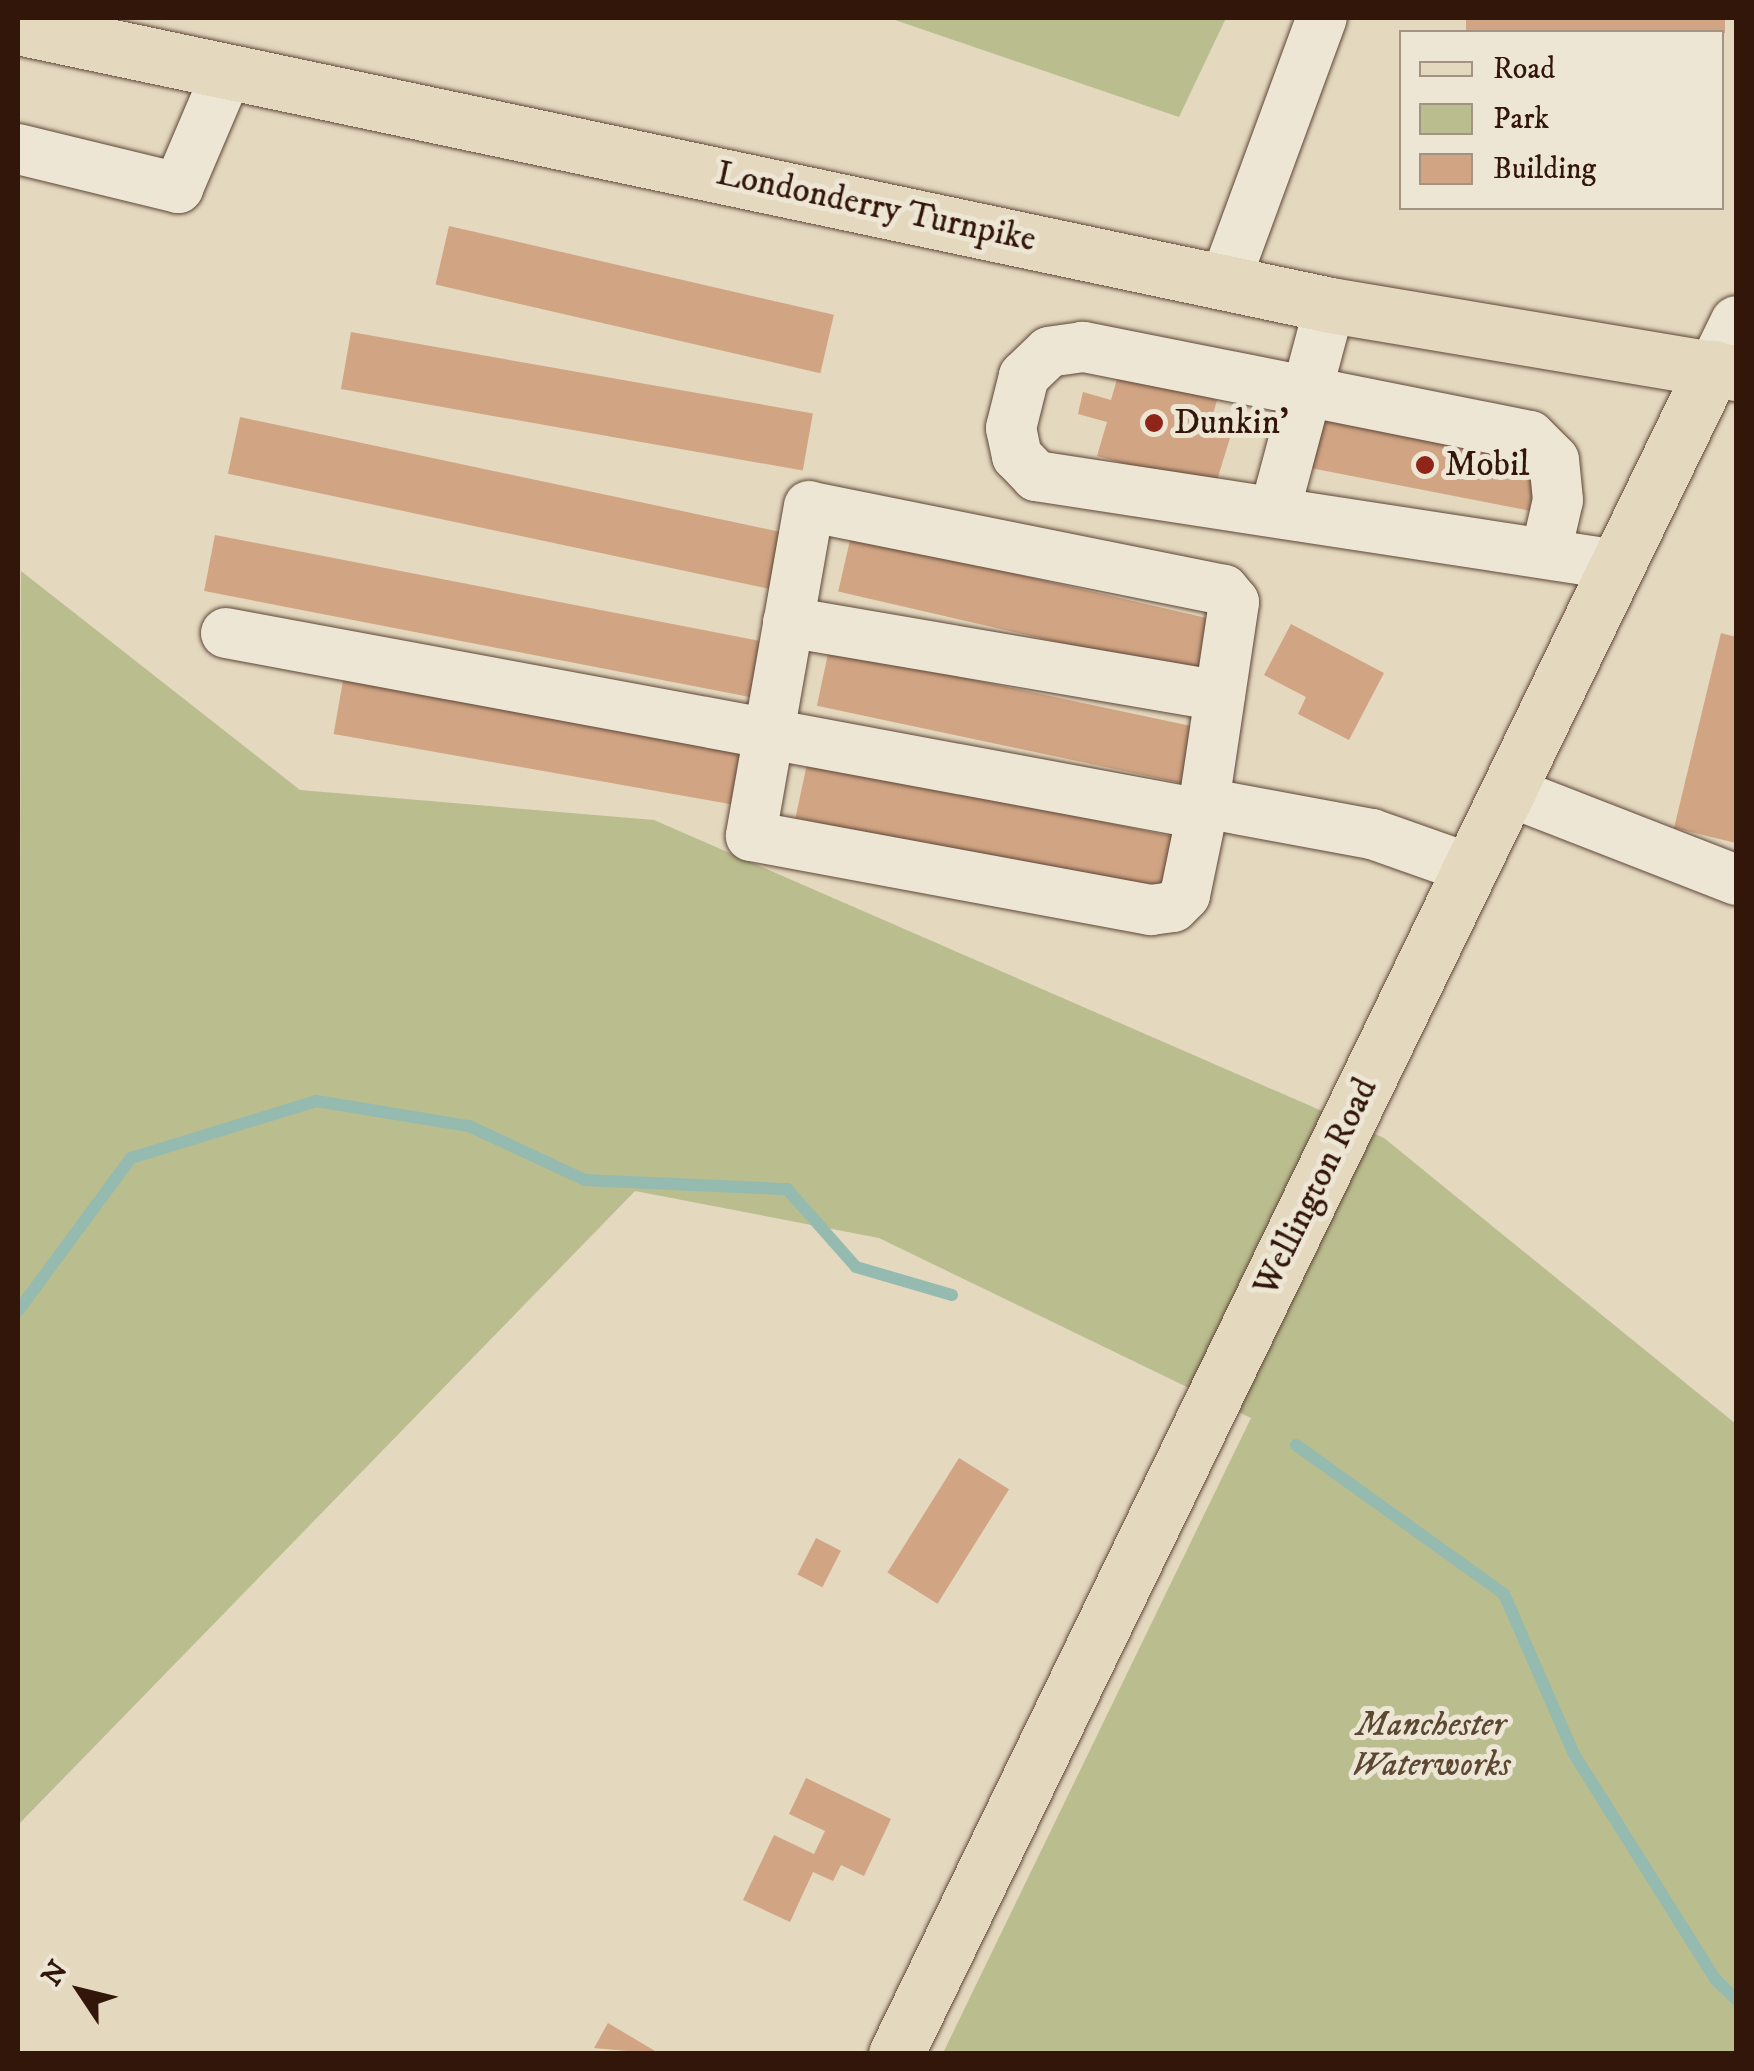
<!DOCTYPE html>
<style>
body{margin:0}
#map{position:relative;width:1754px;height:2071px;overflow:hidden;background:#e4d8bf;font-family:"IM FELL DW Pica",serif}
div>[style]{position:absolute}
.green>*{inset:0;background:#babd8e}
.stream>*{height:12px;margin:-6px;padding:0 6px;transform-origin:6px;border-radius:6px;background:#95bab0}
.building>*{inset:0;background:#d1a584;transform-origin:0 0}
.roads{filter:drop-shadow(0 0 2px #5f4637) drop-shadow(0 0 2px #5f4637)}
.minor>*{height:50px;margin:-25px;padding:0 25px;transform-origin:25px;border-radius:25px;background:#ede6d5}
.major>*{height:55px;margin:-27.5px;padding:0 27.5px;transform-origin:27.5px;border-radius:27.5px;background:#e4d8bf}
.dots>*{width:28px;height:28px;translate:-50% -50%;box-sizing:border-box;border:5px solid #ede6d5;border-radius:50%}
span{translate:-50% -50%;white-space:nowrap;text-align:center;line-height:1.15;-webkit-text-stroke:10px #ede6d5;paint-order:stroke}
.street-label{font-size:35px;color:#33160a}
.poi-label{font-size:35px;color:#33160a}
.left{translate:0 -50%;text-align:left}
.park-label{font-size:35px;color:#5c4832;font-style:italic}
.frame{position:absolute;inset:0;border:20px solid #33160a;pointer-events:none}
.legend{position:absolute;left:1399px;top:30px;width:325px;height:180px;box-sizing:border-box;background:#ede6d5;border:2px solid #a39384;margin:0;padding:12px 18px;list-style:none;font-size:30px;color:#33160a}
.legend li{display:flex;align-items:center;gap:20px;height:50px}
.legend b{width:50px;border:2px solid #a39384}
.north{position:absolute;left:30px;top:1941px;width:100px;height:100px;-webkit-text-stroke:8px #ede6d5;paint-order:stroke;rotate:305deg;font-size:28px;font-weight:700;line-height:40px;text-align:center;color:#33160a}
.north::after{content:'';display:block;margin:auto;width:35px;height:45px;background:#33160a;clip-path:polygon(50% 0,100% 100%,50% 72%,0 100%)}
</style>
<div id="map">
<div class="green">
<div style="clip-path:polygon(889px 18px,1226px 18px,1179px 117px)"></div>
<div style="clip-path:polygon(21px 571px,300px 790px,654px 820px,1384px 1138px,1736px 1424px,1736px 2053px,943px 2053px,1251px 1418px,879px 1238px,635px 1191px,18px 1825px)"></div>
</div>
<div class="stream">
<div style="left:18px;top:1311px;width:190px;rotate:-53.6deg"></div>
<div style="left:131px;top:1158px;width:194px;rotate:-17.1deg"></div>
<div style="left:316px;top:1101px;width:155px;rotate:9.3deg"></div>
<div style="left:469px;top:1126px;width:128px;rotate:25deg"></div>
<div style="left:585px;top:1180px;width:202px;rotate:2.6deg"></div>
<div style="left:787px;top:1189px;width:104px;rotate:48.5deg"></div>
<div style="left:856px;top:1267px;width:100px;rotate:16.3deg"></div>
<div style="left:1296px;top:1445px;width:256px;rotate:35.6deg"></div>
<div style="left:1504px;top:1594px;width:175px;rotate:66.4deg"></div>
<div style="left:1574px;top:1754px;width:266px;rotate:57.9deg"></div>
<div style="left:1715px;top:1979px;width:29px;rotate:44deg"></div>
</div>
<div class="building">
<div style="left:1466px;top:18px;width:259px;height:15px"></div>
<div style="left:449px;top:226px;width:395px;height:60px;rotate:13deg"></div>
<div style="left:351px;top:332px;width:469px;height:58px;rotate:10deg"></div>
<div style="clip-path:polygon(1119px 372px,1217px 400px,1212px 418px,1234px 425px,1214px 490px,1097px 456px,1107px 422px,1078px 414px,1083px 392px,1111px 400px)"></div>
<div style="left:240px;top:417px;width:564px;height:58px;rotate:12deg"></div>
<div style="left:1320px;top:419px;width:223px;height:50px;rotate:11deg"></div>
<div style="left:215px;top:535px;width:569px;height:57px;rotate:11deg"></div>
<div style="left:851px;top:536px;width:377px;height:57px;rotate:13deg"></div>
<div style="clip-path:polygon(1291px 624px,1384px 673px,1349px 740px,1298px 714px,1306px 697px,1264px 675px)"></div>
<div style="clip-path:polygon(1721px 633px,1736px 637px,1736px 843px,1674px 828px)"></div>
<div style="left:829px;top:649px;width:376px;height:58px;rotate:12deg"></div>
<div style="left:344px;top:675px;width:415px;height:60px;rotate:10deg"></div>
<div style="left:808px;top:759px;width:378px;height:60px;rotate:12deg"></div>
<div style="left:959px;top:1458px;width:59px;height:135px;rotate:32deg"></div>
<div style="left:816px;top:1538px;width:28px;height:41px;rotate:27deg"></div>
<div style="clip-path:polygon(806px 1778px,891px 1819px,864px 1876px,841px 1865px,833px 1881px,813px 1872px,790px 1922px,743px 1900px,774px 1835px,814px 1854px,825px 1831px,789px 1814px)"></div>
<div style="clip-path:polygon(608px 2023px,660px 2054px,594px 2048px)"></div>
</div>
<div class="roads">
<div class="minor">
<div style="left:18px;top:149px;width:165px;rotate:13.7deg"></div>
<div style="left:178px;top:188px;width:127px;rotate:-66.9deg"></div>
<div style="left:1225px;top:281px;width:280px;rotate:-69.8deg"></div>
<div style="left:1713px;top:368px;width:52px;rotate:-63.9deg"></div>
<div style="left:1275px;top:510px;width:212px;rotate:-75deg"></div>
<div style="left:1546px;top:552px;width:53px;rotate:-77deg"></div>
<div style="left:1558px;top:500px;width:40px;rotate:-95.7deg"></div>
<div style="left:1554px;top:460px;width:34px;rotate:-135deg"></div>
<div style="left:1530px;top:436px;width:456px;rotate:-168.7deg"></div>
<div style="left:1083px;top:347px;width:34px;rotate:172deg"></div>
<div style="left:1049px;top:352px;width:35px;rotate:136deg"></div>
<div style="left:1024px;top:376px;width:54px;rotate:104deg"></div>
<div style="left:1011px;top:428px;width:29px;rotate:78deg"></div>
<div style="left:1017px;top:456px;width:28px;rotate:46deg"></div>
<div style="left:1036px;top:476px;width:588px;rotate:8.71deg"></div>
<div style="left:788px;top:622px;width:438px;rotate:9.7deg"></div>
<div style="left:226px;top:633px;width:992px;rotate:10.52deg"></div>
<div style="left:1508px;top:791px;width:245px;rotate:21.3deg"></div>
<div style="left:1204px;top:803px;width:203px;rotate:-81.5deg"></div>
<div style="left:1234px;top:602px;width:16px;rotate:-130deg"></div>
<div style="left:1224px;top:590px;width:423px;rotate:-168.6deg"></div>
<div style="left:809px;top:506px;width:335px;rotate:100deg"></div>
<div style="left:751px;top:836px;width:407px;rotate:10.5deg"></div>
<div style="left:1151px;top:910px;width:22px;rotate:-8deg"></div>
<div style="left:1173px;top:907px;width:17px;rotate:-45deg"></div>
<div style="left:1185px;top:895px;width:94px;rotate:-78.3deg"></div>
<div style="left:1204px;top:803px;width:171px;rotate:10.5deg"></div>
<div style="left:1372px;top:834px;width:105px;rotate:19.5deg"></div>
</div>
<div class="major">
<div style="left:18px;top:27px;width:1341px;rotate:11.96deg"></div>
<div style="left:1330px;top:305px;width:412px;rotate:9.5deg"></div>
<div style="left:896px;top:2054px;width:1874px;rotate:-64.15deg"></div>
</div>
</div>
<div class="dots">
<div style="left:1154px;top:423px;background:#8f2418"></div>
<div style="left:1425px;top:465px;background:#8f2418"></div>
</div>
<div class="street-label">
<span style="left:876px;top:207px;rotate:12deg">Londonderry Turnpike</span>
<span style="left:1316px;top:1187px;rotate:-64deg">Wellington Road</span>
</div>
<div class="poi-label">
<span class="left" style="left:1174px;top:423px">Dunkin'</span>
<span class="left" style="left:1445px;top:465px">Mobil</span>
</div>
<div class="park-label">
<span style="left:1431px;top:1745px">Manchester<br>Waterworks</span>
</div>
<div class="frame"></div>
<ul class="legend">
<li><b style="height:12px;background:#e4d8bf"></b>Road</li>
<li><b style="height:28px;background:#babd8e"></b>Park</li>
<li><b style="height:28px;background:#d1a584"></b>Building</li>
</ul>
<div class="north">N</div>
</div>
